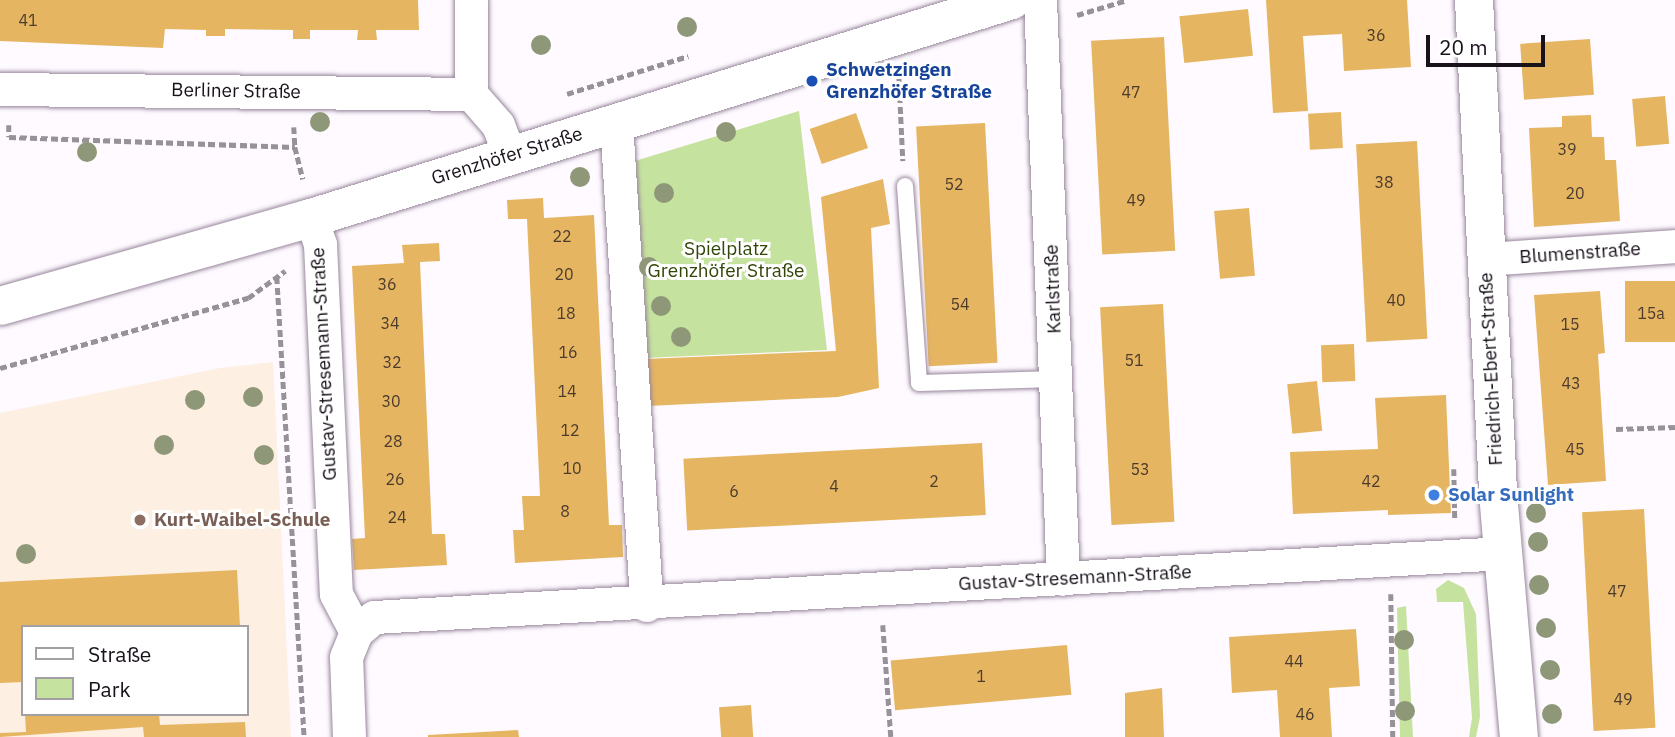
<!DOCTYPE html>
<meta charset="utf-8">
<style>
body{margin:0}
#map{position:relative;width:1675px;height:737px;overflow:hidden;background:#fefaff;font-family:"IBM Plex Sans",sans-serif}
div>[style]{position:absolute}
.education>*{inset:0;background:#fdefe1}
.green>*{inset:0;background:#c6e29f}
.building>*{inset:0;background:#e5b562;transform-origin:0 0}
.path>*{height:4.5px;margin-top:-2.25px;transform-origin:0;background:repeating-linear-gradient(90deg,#979299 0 7px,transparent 0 10.5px)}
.roads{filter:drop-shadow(0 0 2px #98869c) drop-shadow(0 0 2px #98869c)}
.service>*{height:16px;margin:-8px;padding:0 8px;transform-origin:8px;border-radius:8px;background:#fff}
.minor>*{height:33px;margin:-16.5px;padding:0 16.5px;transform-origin:16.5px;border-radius:16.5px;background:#fff}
.tertiary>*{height:38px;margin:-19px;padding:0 19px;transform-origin:19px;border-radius:19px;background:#fff}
.secondary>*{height:38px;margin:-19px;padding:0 19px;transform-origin:19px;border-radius:19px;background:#fff}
.trees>*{width:20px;height:20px;margin:-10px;border-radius:50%;background:#8e9777}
.dots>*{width:19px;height:19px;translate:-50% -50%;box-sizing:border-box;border:4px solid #fff;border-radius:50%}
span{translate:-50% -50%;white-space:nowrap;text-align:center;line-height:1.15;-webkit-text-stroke:6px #fff;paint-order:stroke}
.number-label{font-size:16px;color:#4c3b2d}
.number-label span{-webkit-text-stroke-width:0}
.transit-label{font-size:19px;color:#164399;font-weight:700}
.left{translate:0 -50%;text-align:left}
.street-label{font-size:19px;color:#19121b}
.park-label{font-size:19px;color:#324607}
.shop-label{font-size:19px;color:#366cbe;font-weight:700}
.education-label{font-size:19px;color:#785e54;font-weight:700}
.legend{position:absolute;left:21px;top:625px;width:228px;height:91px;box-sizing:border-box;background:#fff;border:2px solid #a3a0a4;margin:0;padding:9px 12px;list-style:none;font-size:21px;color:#19121b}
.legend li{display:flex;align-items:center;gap:14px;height:35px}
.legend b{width:35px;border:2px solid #a3a0a4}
.scale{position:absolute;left:1426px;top:35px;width:119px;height:32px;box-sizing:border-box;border:4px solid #19121b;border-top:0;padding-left:9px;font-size:21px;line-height:24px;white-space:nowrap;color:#19121b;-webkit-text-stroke:5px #fff;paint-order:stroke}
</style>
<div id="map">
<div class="education">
<div style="clip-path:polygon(evenodd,273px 362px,291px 737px,0 737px,0 413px,220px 368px,273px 362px,23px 627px,247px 627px,247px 714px,23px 714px,23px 627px)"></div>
</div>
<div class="green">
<div style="clip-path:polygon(799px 111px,827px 350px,645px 358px,628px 163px)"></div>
<div style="clip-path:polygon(1448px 580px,1464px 588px,1476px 614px,1480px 717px,1476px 737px,1469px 737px,1472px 718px,1463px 602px,1437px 602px,1436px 589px)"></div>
<div style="clip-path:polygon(1406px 606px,1413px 737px,1400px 737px,1397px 608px)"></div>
</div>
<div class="building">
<div style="clip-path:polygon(0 0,418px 0,419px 30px,376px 30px,377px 40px,357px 40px,358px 30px,310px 30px,310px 39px,293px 39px,293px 30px,225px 29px,225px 36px,206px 36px,206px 30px,165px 29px,163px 48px,0 41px)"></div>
<div style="clip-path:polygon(1266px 0,1407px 0,1411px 67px,1344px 71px,1342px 34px,1303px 36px,1308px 111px,1273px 113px)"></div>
<div style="left:1248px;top:9px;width:47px;height:69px;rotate:84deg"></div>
<div style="left:1164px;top:37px;width:214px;height:73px;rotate:87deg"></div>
<div style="left:1590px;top:39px;width:56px;height:70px;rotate:86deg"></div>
<div style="left:1665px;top:96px;width:48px;height:33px;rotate:85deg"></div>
<div style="left:1341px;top:112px;width:36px;height:33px;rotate:87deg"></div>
<div style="left:856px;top:113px;width:37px;height:49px;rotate:71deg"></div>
<div style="clip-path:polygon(1591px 115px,1592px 137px,1604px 137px,1605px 160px,1616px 160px,1620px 221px,1534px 227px,1529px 128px,1562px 127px,1562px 116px)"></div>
<div style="left:985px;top:123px;width:240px;height:69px;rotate:87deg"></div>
<div style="left:1417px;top:141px;width:198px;height:61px;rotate:87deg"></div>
<div style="clip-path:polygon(883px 179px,890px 224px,871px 228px,879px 388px,838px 397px,647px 406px,645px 359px,836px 351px,821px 197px)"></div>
<div style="clip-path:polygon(543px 198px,544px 218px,594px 215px,609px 525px,622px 525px,623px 557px,515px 563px,513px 530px,524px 530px,522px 496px,540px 496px,527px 219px,508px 219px,507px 200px)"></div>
<div style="left:1249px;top:208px;width:68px;height:35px;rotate:85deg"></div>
<div style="clip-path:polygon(439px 243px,440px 261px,420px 262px,432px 534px,445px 534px,447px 565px,354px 570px,352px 539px,365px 538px,352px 266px,404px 263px,402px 245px)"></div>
<div style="left:1675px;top:281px;width:61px;height:50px;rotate:90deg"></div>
<div style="clip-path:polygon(1600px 291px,1605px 353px,1598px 354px,1606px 481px,1548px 485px,1534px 295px)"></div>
<div style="left:1163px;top:304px;width:218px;height:63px;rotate:87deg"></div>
<div style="left:1354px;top:344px;width:37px;height:33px;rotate:88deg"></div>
<div style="left:1317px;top:381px;width:50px;height:30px;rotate:84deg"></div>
<div style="clip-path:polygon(1446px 395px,1451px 513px,1388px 515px,1388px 510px,1293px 514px,1290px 452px,1378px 449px,1375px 398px)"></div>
<div style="left:982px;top:443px;width:72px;height:299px;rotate:87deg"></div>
<div style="left:1644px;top:509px;width:219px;height:62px;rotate:87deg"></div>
<div style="clip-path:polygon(237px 570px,240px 627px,23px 627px,23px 682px,0 683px,0 582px)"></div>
<div style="clip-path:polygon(1356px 629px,1360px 686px,1329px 688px,1332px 737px,1280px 737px,1277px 690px,1232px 693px,1229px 637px)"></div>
<div style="left:1067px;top:645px;width:50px;height:177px;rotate:85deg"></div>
<div style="clip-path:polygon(1162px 688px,1164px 737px,1125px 737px,1125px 693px)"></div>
<div style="left:751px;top:705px;width:32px;height:32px;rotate:86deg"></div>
<div style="clip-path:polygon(25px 714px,159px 714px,160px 725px,245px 722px,246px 737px,144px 737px,143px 727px,0 737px,0 733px,26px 732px)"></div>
<div style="clip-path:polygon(518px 730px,519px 737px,428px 737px,428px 735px)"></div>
</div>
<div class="path">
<div style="left:1077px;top:15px;width:52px;rotate:-16.7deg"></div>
<div style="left:899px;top:75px;width:86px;rotate:87.3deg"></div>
<div style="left:567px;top:94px;width:127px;rotate:-17.4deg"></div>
<div style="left:9px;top:125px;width:12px;rotate:90deg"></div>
<div style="left:9px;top:137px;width:286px;rotate:2deg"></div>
<div style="left:295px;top:147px;width:33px;rotate:76deg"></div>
<div style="left:294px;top:127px;width:20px;rotate:87deg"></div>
<div style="left:277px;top:277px;width:461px;rotate:86.6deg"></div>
<div style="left:0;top:368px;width:258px;rotate:-15.8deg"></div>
<div style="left:248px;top:298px;width:46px;rotate:-36.1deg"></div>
<div style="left:1616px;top:429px;width:59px;rotate:-1.9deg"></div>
<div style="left:1454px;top:469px;width:51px;rotate:88.9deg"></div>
<div style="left:1391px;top:594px;width:143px;rotate:89.2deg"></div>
<div style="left:883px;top:625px;width:112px;rotate:85.9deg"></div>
</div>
<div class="roads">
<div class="service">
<div style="left:905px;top:186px;width:197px;rotate:85.9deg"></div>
<div style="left:919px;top:383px;width:138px;rotate:-1.7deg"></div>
</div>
<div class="minor">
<div style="left:471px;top:0;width:94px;rotate:90deg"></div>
<div style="left:471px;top:94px;width:41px;rotate:48.9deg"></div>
<div style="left:498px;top:125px;width:31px;rotate:69deg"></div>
<div style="left:1040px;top:0;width:579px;rotate:87.73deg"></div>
<div style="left:0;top:89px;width:471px;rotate:0.6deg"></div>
<div style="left:616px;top:122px;width:484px;rotate:86.4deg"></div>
<div style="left:311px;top:218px;width:28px;rotate:71deg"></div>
<div style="left:320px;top:244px;width:350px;rotate:87.4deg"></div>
<div style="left:336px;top:594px;width:43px;rotate:62.2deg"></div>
<div style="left:1485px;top:259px;width:190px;rotate:-3.9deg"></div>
<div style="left:349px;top:737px;width:80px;rotate:-92.1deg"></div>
<div style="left:346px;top:657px;width:27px;rotate:-68deg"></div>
<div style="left:356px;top:632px;width:23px;rotate:-40deg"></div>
<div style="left:374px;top:617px;width:1131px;rotate:-3.24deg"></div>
</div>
<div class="tertiary">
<div style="left:0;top:306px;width:323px;rotate:-15.8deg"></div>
<div style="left:311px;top:218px;width:734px;rotate:-17.27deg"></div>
</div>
<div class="secondary">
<div style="left:1474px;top:0;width:494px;rotate:87.2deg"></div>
<div style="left:1498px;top:493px;width:245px;rotate:85.1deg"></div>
</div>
</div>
<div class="trees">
<div style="left:687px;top:27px"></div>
<div style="left:541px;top:45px"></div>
<div style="left:320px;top:122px"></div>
<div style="left:726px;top:132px"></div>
<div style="left:87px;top:152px"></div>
<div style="left:580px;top:177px"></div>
<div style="left:664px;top:193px"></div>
<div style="left:649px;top:267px"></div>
<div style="left:661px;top:306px"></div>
<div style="left:681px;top:337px"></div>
<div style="left:253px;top:397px"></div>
<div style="left:195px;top:400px"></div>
<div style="left:164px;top:445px"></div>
<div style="left:264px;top:455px"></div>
<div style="left:1536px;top:513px"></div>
<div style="left:1538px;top:542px"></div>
<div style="left:26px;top:554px"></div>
<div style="left:1539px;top:585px"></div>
<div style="left:1546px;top:628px"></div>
<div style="left:1404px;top:640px"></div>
<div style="left:1550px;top:670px"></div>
<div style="left:1405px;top:711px"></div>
<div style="left:1552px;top:714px"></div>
</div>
<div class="dots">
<div style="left:812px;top:81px;background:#1a4fb4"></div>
<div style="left:1434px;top:495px;background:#3f7fe0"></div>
<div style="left:140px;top:520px;background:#8d6e63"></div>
</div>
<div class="number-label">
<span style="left:28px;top:20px">41</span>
<span style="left:1376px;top:35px">36</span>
<span style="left:1131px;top:92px">47</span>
<span style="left:1567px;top:149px">39</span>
<span style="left:1384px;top:182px">38</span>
<span style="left:954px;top:184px">52</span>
<span style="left:1575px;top:193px">20</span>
<span style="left:1136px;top:200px">49</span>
<span style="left:562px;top:236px">22</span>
<span style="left:564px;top:274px">20</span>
<span style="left:387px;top:284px">36</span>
<span style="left:1396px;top:300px">40</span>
<span style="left:960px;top:304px">54</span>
<span style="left:566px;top:313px">18</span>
<span style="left:1651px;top:313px">15a</span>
<span style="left:390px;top:323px">34</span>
<span style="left:1570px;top:324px">15</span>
<span style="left:568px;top:352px">16</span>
<span style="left:1134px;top:360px">51</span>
<span style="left:392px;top:362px">32</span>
<span style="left:1571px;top:383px">43</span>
<span style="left:567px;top:391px">14</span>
<span style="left:391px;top:401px">30</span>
<span style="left:570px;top:430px">12</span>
<span style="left:393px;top:441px">28</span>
<span style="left:1575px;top:449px">45</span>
<span style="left:572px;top:468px">10</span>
<span style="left:1140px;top:469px">53</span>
<span style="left:395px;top:479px">26</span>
<span style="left:934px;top:481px">2</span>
<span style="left:1371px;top:481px">42</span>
<span style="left:834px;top:486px">4</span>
<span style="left:734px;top:491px">6</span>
<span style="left:565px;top:511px">8</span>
<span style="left:397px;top:517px">24</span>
<span style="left:1617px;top:591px">47</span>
<span style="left:1294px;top:661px">44</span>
<span style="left:981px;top:676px">1</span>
<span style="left:1623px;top:699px">49</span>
<span style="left:1305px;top:714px">46</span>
</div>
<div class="transit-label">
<span class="left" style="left:826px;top:81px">Schwetzingen<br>Grenzhöfer Straße</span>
</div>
<div class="street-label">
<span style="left:236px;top:91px;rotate:1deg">Berliner Straße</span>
<span style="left:507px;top:156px;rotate:-17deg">Grenzhöfer Straße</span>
<span style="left:1580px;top:253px;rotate:-4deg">Blumenstraße</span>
<span style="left:1053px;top:289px;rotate:-92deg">Karlstraße</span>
<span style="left:324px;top:364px;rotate:-93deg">Gustav-Stresemann-Straße</span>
<span style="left:1491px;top:369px;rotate:-93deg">Friedrich-Ebert-Straße</span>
<span style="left:1075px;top:578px;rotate:-3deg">Gustav-Stresemann-Straße</span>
</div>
<div class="park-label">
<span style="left:726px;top:260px">Spielplatz<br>Grenzhöfer Straße</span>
</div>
<div class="shop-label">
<span class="left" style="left:1448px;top:495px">Solar Sunlight</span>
</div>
<div class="education-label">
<span class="left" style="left:154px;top:520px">Kurt-Waibel-Schule</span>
</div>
<ul class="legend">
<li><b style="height:9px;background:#fff"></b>Straße</li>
<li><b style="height:19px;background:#c6e29f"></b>Park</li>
</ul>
<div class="scale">20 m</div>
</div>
